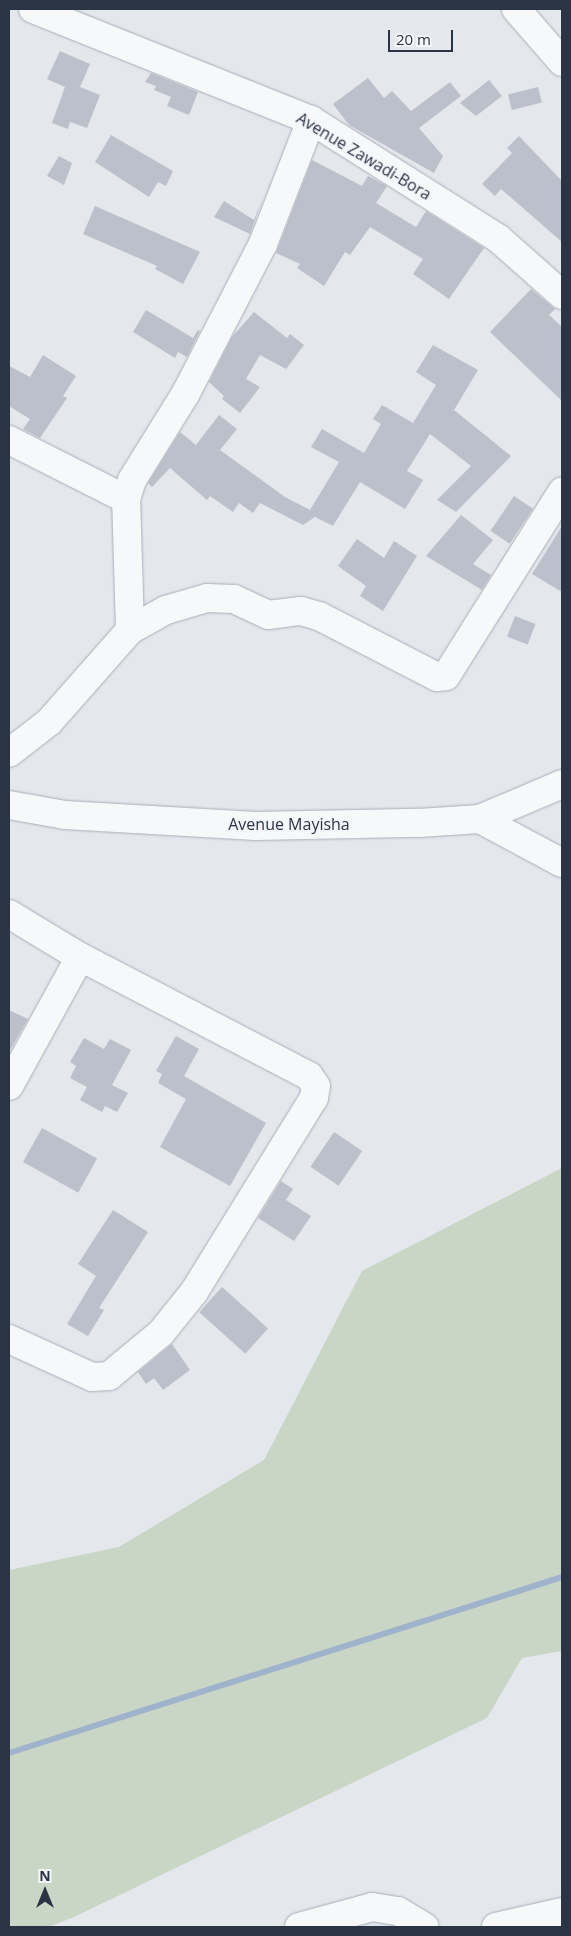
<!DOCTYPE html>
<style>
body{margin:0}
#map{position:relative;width:571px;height:1936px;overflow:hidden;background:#e4e7ec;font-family:"Open Sans",sans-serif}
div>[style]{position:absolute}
.green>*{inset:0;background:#c9d6c5}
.stream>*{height:6px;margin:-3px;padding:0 3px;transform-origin:3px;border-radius:3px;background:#9fb4cc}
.building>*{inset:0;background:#bbc0ca;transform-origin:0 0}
.roads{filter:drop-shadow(0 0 1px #a9aeb7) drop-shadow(0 0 1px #a9aeb7)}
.minor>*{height:28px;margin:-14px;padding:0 14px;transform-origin:14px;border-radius:14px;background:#f7f8fa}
span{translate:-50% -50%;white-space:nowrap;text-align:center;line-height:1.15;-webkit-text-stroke:4px #f4f6f9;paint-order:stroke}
.street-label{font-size:16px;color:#2b3445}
.frame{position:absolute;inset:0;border:10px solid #2b3445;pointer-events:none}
.north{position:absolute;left:20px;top:1866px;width:50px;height:50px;-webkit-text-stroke:4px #f4f6f9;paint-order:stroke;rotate:0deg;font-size:14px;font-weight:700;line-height:20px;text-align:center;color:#2b3445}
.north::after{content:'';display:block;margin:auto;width:18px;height:22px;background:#2b3445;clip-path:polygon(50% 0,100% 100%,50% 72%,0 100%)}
.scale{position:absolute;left:388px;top:30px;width:65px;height:22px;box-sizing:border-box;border:2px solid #2b3445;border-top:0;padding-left:6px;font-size:15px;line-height:18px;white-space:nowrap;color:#2b3445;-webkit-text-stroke:4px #f4f6f9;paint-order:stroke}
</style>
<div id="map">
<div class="green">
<div style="clip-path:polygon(562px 1168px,562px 1651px,522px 1658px,487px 1718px,74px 1917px,49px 1927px,9px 1927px,9px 1570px,119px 1547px,264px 1460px,362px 1271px)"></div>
</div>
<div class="stream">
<div style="left:9px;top:1753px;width:580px;rotate:-17.65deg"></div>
</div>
<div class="building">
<div style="clip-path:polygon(60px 51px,90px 64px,80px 87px,100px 95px,87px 128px,70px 122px,68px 129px,52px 123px,65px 87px,47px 79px)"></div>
<div style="clip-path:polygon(151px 73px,198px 92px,189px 115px,167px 106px,171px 97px,154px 90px,156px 86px,145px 82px)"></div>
<div style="clip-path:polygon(368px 78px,384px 98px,392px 91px,411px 111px,450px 82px,461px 96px,419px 128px,443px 156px,434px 173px,349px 125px,333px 104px)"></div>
<div style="clip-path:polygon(489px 80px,502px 96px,476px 116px,460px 103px)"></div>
<div style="left:538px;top:87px;width:16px;height:31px;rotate:76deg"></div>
<div style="clip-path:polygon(111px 135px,173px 171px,166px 186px,158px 182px,149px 197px,95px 162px)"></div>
<div style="clip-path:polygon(519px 136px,562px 181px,562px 242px,501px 189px,495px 196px,482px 184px,512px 153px,507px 148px)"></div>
<div style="clip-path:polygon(59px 156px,72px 163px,64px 185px,47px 176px)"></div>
<div style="clip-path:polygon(312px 160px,362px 186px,368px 176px,387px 186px,376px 203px,416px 227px,426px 211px,484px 248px,449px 299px,413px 274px,423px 259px,370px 227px,350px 255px,345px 252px,324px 286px,297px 268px,300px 264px,276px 253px)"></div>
<div style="clip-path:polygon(264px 195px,250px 234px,214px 217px,224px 201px,254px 220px)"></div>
<div style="clip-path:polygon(95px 206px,200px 252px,183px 284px,155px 269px,157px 266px,83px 234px)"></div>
<div style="clip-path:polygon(531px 289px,555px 309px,549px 315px,562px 327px,562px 401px,490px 332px)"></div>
<div style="clip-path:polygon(146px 310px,193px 338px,198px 330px,200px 331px,187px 357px,178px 352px,175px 358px,133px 332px)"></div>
<div style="clip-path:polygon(254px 312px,287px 338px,290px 334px,304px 345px,286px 369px,260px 355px,246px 379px,260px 387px,240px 413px,222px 399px,224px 396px,209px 382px,232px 337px)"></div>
<div style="clip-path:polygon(433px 345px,478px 370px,454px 410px,511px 456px,456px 512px,437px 500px,471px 466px,430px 434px,407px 471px,423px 480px,405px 509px,360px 482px,333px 526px,315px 517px,303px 525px,260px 503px,253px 513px,239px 503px,233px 512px,210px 496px,207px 500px,170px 468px,152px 487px,148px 483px,180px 432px,196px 445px,219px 415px,237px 429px,220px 450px,285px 497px,310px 510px,339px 462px,311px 447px,322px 429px,364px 453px,381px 424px,373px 419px,382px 405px,413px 423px,436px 385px,416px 372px)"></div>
<div style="clip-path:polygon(43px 355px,76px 376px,63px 396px,67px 398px,40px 438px,23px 429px,30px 419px,9px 406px,9px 366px,30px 377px)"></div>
<div style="left:514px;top:496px;width:23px;height:42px;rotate:34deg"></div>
<div style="clip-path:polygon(461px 515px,493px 540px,473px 564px,491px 575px,482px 590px,426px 556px)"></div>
<div style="clip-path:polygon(562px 526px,562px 592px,532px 574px)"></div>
<div style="clip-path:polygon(357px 539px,384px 558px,394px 541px,417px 556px,383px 611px,360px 596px,366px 586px,338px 566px)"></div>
<div style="left:515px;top:616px;width:22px;height:22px;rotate:21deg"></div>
<div style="clip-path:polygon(9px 1010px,28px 1019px,9px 1052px)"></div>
<div style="clip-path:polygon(176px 1036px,199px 1049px,184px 1076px,266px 1123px,230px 1186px,160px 1147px,186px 1099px,158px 1083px,162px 1074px,156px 1071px)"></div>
<div style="clip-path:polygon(84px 1038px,104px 1049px,110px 1039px,131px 1050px,112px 1085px,128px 1093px,117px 1112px,105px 1106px,102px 1112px,80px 1100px,87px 1087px,70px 1078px,76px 1066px,70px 1062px)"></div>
<div style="left:42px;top:1128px;width:63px;height:39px;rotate:29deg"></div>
<div style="left:334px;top:1132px;width:34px;height:42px;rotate:34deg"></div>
<div style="clip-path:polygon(281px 1181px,293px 1189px,286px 1200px,311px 1216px,294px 1241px,258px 1218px)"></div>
<div style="clip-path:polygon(113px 1210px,148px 1232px,99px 1308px,104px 1310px,88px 1336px,67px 1324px,96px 1276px,78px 1264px)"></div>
<div style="left:222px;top:1287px;width:62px;height:34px;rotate:42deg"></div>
<div style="clip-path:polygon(172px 1344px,190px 1370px,163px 1390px,154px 1378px,146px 1384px,138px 1372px)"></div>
</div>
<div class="roads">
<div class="minor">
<div style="left:33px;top:9px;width:299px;rotate:21.8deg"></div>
<div style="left:311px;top:120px;width:222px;rotate:32.3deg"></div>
<div style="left:499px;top:239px;width:84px;rotate:41.6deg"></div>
<div style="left:516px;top:9px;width:70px;rotate:49deg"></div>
<div style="left:9px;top:440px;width:131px;rotate:26.8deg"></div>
<div style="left:130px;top:630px;width:131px;rotate:-91.7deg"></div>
<div style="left:126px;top:499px;width:20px;rotate:-72deg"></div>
<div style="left:132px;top:480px;width:102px;rotate:-58.2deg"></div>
<div style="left:186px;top:393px;width:168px;rotate:-62.7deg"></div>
<div style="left:263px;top:244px;width:133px;rotate:-68.8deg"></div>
<div style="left:9px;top:753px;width:51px;rotate:-37.8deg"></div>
<div style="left:49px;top:722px;width:123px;rotate:-48.6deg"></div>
<div style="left:130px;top:630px;width:41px;rotate:-29.1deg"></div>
<div style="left:166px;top:610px;width:43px;rotate:-16.3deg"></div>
<div style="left:207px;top:598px;width:27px;rotate:2deg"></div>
<div style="left:234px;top:599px;width:38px;rotate:25deg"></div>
<div style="left:268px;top:615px;width:33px;rotate:-7deg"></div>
<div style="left:301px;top:611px;width:19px;rotate:16deg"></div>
<div style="left:319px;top:616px;width:133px;rotate:27.3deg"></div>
<div style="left:437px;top:677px;width:9px;rotate:-6deg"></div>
<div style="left:446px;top:676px;width:218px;rotate:-57.8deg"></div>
<div style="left:9px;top:805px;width:57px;rotate:10.1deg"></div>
<div style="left:65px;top:815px;width:191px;rotate:3.3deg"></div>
<div style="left:256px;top:826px;width:163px;rotate:-1.1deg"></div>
<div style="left:419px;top:823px;width:61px;rotate:-3.8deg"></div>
<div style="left:480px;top:819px;width:89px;rotate:-23.1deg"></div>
<div style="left:480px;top:819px;width:93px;rotate:28.2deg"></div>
<div style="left:9px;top:914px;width:83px;rotate:31.2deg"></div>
<div style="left:80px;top:957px;width:147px;rotate:118.8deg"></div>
<div style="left:9px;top:1339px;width:91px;rotate:24.6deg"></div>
<div style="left:92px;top:1377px;width:17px;rotate:-3deg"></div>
<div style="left:109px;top:1376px;width:67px;rotate:-39.6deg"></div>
<div style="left:161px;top:1333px;width:53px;rotate:-51.2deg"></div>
<div style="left:194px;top:1292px;width:228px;rotate:-58.3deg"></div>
<div style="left:314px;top:1098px;width:12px;rotate:-81deg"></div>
<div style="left:316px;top:1086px;width:12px;rotate:-125deg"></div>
<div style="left:309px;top:1076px;width:258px;rotate:-152.5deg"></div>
<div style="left:299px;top:1927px;width:76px;rotate:-15.3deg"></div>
<div style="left:372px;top:1907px;width:26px;rotate:9deg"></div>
<div style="left:398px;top:1911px;width:31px;rotate:31deg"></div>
<div style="left:496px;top:1927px;width:68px;rotate:-12.8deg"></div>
</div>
</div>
<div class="street-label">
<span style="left:364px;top:156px;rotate:31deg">Avenue Zawadi-Bora</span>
<span style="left:289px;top:824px">Avenue Mayisha</span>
</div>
<div class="frame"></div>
<div class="north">N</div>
<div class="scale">20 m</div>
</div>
